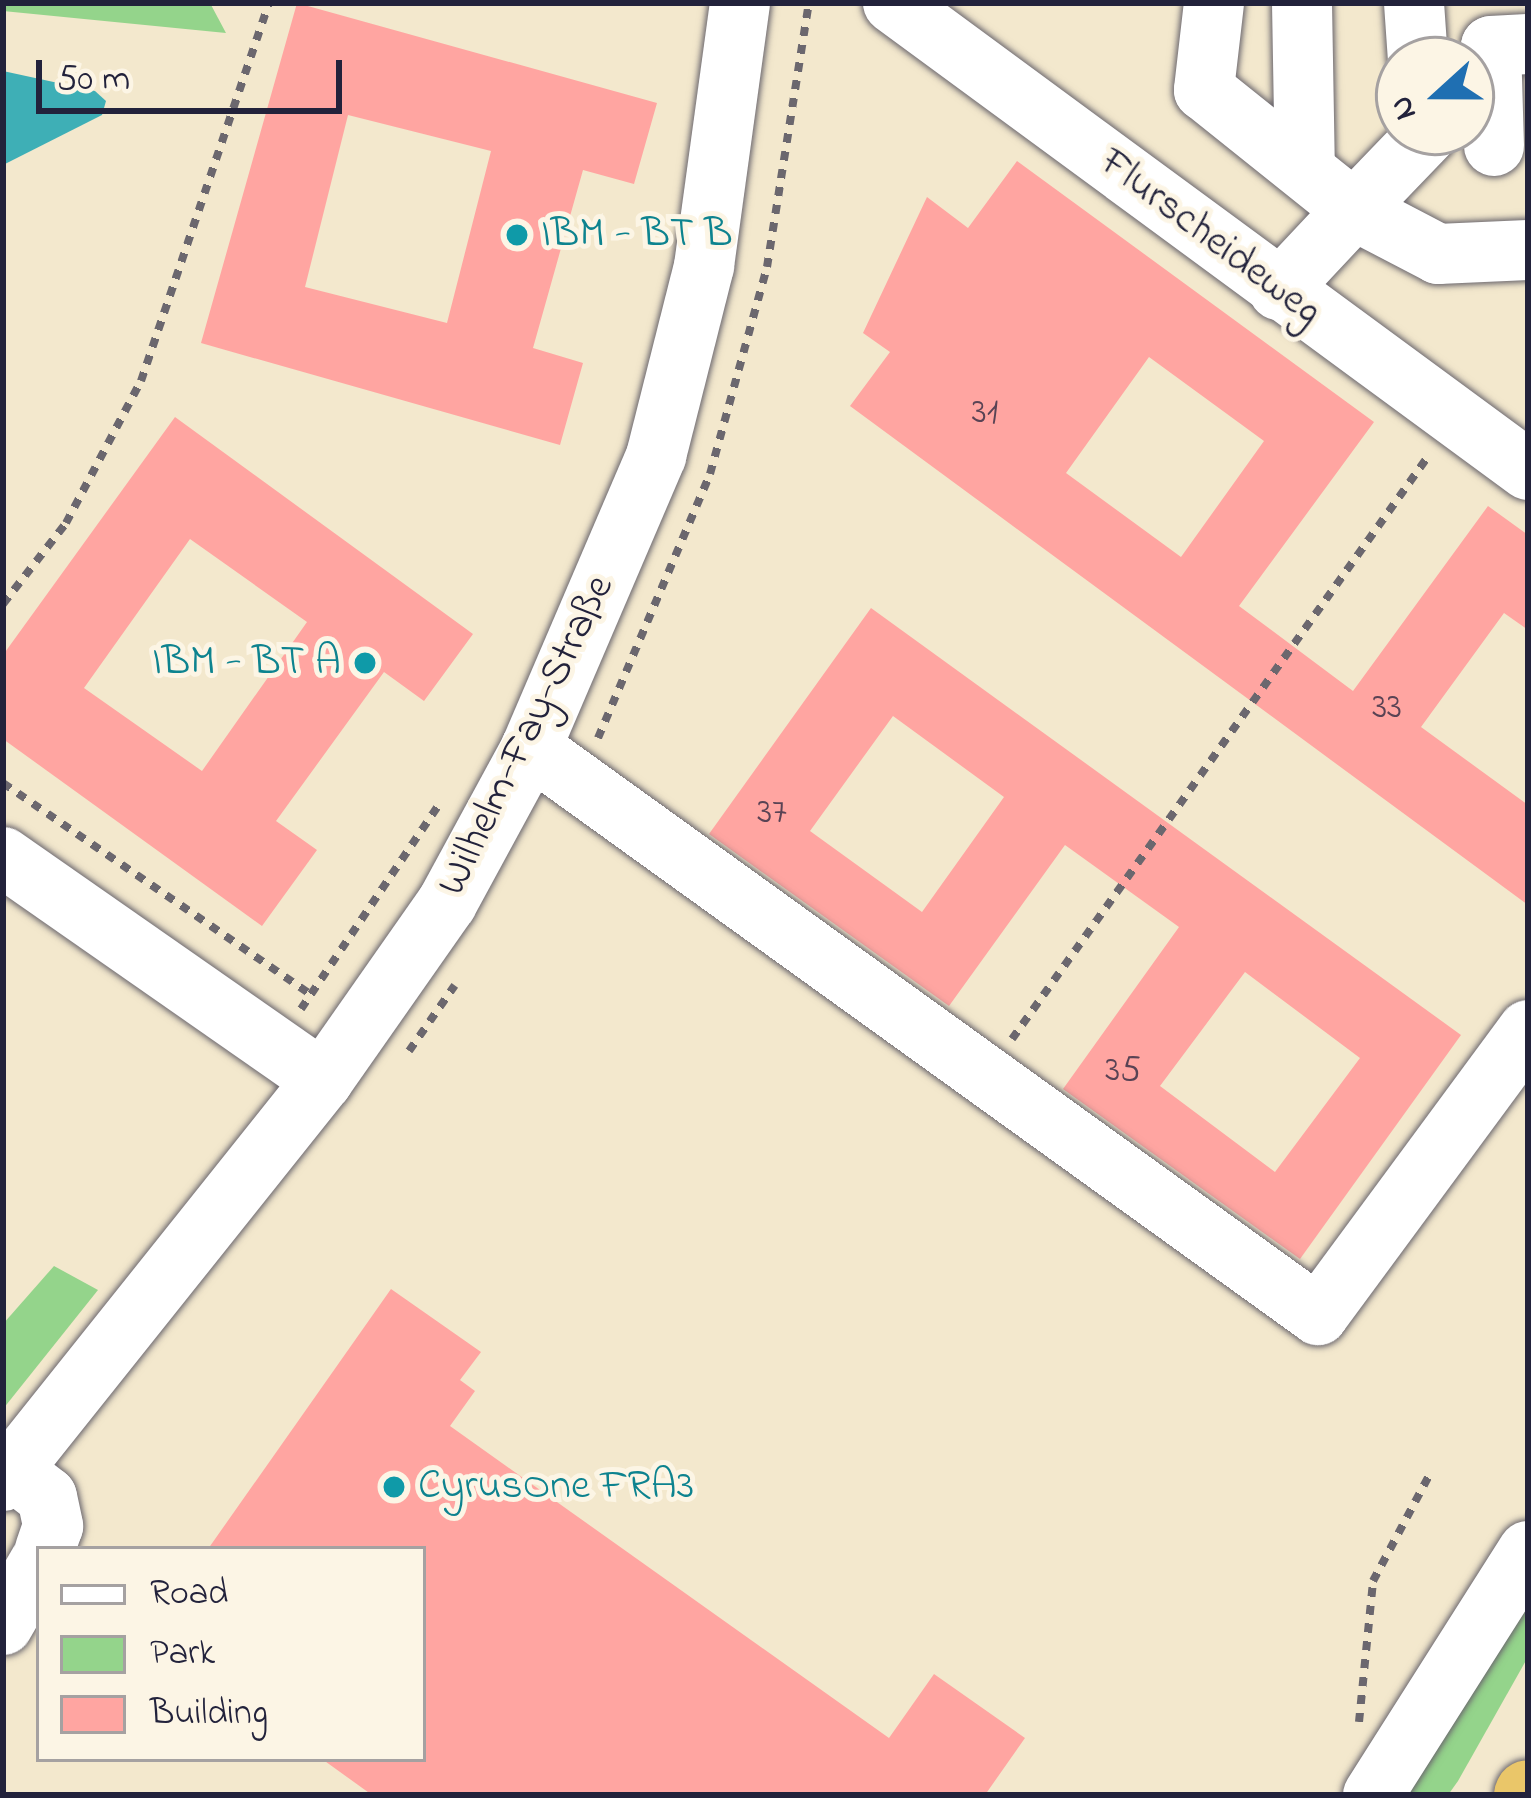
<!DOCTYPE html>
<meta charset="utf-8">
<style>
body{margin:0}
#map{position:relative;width:1531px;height:1798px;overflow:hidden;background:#f3e8cd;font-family:"Indie Flower",sans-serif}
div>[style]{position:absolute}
.green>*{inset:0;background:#94d48b}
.water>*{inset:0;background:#3eafb6}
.building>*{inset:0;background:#ffa5a1}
.path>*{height:8px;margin-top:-4px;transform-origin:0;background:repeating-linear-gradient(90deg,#6b676e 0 9px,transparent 0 18px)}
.roads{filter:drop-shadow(0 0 3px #6b676e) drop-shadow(0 0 3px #6b676e)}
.minor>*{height:60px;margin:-30px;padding:0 30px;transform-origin:30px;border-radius:30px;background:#fff}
.highway>*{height:66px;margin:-33px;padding:0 33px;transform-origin:33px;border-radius:33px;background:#eac669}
.dots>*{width:33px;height:33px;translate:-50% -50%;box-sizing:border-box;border:6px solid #fcf5e5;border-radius:50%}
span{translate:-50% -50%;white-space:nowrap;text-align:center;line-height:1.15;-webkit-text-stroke:10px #fcf5e5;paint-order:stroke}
.number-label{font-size:36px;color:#594354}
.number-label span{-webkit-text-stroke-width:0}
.culture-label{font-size:42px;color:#0d838f}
.left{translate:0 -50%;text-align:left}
.right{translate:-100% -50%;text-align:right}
.street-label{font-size:42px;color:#22223b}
.frame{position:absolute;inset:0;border:6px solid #22223b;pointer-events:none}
.legend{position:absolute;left:36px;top:1546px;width:390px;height:216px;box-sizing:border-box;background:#fcf5e5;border:3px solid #a5a1a1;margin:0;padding:15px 21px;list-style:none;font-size:36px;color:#22223b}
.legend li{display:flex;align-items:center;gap:24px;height:60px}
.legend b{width:60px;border:3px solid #a5a1a1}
.north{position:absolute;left:1375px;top:36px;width:120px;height:120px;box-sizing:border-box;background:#fcf5e5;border:3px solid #a5a1a1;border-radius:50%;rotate:249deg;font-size:33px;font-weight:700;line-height:48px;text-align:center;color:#22223b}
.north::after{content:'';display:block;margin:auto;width:42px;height:54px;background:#1f6fb2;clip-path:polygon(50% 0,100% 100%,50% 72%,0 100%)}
.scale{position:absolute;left:36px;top:60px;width:306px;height:54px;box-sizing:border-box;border:6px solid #22223b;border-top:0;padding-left:15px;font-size:36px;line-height:42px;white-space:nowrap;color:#22223b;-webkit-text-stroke:9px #fcf5e5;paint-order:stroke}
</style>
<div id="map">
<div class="green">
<div style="clip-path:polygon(3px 3px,210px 3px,226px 33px,3px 11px)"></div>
<div style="clip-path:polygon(54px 1266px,98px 1290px,3px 1409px,3px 1324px)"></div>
<div style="clip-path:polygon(1528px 1567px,1528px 1657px,1458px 1781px,1448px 1795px,1385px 1795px)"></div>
</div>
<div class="water">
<div style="clip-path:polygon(3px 71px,95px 91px,106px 101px,102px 115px,3px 165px)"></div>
</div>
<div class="building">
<div style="clip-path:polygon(evenodd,297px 3px,657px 103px,634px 184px,583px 170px,533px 348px,583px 363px,560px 445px,201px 343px,297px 3px,348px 115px,491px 151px,447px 323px,305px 287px,348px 115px)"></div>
<div style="clip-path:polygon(evenodd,1017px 161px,1374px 422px,1239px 606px,1353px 691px,1488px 506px,1528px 535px,1528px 630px,1504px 613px,1421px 727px,1528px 805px,1528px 905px,850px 406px,890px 352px,863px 333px,927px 197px,968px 228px,1017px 161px,1149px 357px,1264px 441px,1181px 557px,1066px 473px,1149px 357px)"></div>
<div style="clip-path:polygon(evenodd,175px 417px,473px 634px,424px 701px,384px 672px,276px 821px,317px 850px,262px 926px,3px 739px,3px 655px,175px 417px,190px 539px,307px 622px,202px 771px,84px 688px,190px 539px)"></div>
<div style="clip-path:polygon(evenodd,871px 608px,1461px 1035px,1300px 1259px,1063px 1089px,1179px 927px,1065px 845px,949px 1006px,709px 834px,871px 608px,893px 716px,1004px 797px,922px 912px,810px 831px,893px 716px,871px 608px,1245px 972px,1360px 1058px,1275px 1172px,1160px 1086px,1245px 972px)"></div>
<div style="clip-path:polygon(391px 1289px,481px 1352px,460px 1380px,475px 1391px,450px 1426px,889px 1738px,934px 1674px,1025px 1738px,985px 1795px,372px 1795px,322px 1759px,423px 1759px,423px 1549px,208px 1549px)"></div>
</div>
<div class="path">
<div style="left:3px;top:604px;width:103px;rotate:-52.1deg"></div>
<div style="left:66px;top:523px;width:161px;rotate:-62.2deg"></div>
<div style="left:141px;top:381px;width:399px;rotate:-71.3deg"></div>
<div style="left:598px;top:738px;width:287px;rotate:-67deg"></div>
<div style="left:710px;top:474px;width:215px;rotate:-74.6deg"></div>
<div style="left:767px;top:267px;width:267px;rotate:-81deg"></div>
<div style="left:3px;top:783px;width:373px;rotate:34.5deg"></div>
<div style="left:301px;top:1009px;width:244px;rotate:-56deg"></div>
<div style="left:1012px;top:1039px;width:718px;rotate:-54.47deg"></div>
<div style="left:409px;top:1051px;width:80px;rotate:-55.1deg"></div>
<div style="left:1359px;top:1722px;width:142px;rotate:-84.3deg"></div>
<div style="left:1373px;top:1581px;width:121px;rotate:-62deg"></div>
</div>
<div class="roads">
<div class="minor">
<div style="left:893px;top:3px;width:788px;rotate:36.33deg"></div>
<div style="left:1214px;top:3px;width:88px;rotate:96.6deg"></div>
<div style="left:1204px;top:90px;width:192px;rotate:38.7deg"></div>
<div style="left:1354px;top:210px;width:110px;rotate:133.2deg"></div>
<div style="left:1302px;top:3px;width:167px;rotate:89deg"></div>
<div style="left:1414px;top:3px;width:57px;rotate:86deg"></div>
<div style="left:1429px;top:132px;width:108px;rotate:133.9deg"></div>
<div style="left:1354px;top:210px;width:95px;rotate:27.6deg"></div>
<div style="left:1438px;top:254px;width:90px;rotate:-2.5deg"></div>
<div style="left:1494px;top:146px;width:100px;rotate:-91.7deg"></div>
<div style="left:1491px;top:46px;width:37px;rotate:-3deg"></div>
<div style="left:531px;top:748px;width:970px;rotate:35.77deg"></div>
<div style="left:1318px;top:1315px;width:354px;rotate:-53.6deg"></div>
<div style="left:3px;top:857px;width:390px;rotate:34.9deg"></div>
<div style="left:12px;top:1470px;width:44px;rotate:37.6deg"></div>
<div style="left:47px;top:1497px;width:30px;rotate:78deg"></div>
<div style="left:53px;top:1526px;width:24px;rotate:109deg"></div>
<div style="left:3px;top:1481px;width:513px;rotate:-51.41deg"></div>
<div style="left:323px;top:1080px;width:216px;rotate:-55deg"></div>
<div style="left:447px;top:903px;width:176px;rotate:-61.5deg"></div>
<div style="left:531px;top:748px;width:318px;rotate:-66.8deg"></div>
<div style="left:656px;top:456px;width:196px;rotate:-75.8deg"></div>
<div style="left:704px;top:266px;width:265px;rotate:-82.2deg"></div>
<div style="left:3px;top:1625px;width:72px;rotate:-59.9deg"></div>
<div style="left:1373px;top:1795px;width:289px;rotate:-57.6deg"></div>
</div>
<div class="highway">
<div style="left:1527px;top:1795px;width:2px;rotate:-63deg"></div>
</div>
</div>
<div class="dots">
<div style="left:517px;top:235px;background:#0f9aa8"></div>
<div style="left:365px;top:663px;background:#0f9aa8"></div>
<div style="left:394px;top:1487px;background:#0f9aa8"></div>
</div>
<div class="number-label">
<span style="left:985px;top:414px">31</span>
<span style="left:1387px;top:709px">33</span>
<span style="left:772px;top:814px">37</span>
<span style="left:1123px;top:1072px">35</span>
</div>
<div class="culture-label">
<span class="left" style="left:541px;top:235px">IBM - BT B</span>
<span class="right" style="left:341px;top:663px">IBM - BT A</span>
<span class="left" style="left:418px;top:1487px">CyrusOne FRA3</span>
</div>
<div class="street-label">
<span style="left:1210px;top:238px;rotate:37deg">Flurscheideweg</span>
<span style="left:527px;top:736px;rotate:-64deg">Wilhelm-Fay-Straße</span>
</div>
<div class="frame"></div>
<ul class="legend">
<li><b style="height:15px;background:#fff"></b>Road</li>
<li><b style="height:33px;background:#94d48b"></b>Park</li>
<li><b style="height:33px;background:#ffa5a1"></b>Building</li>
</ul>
<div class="north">N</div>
<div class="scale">50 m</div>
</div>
